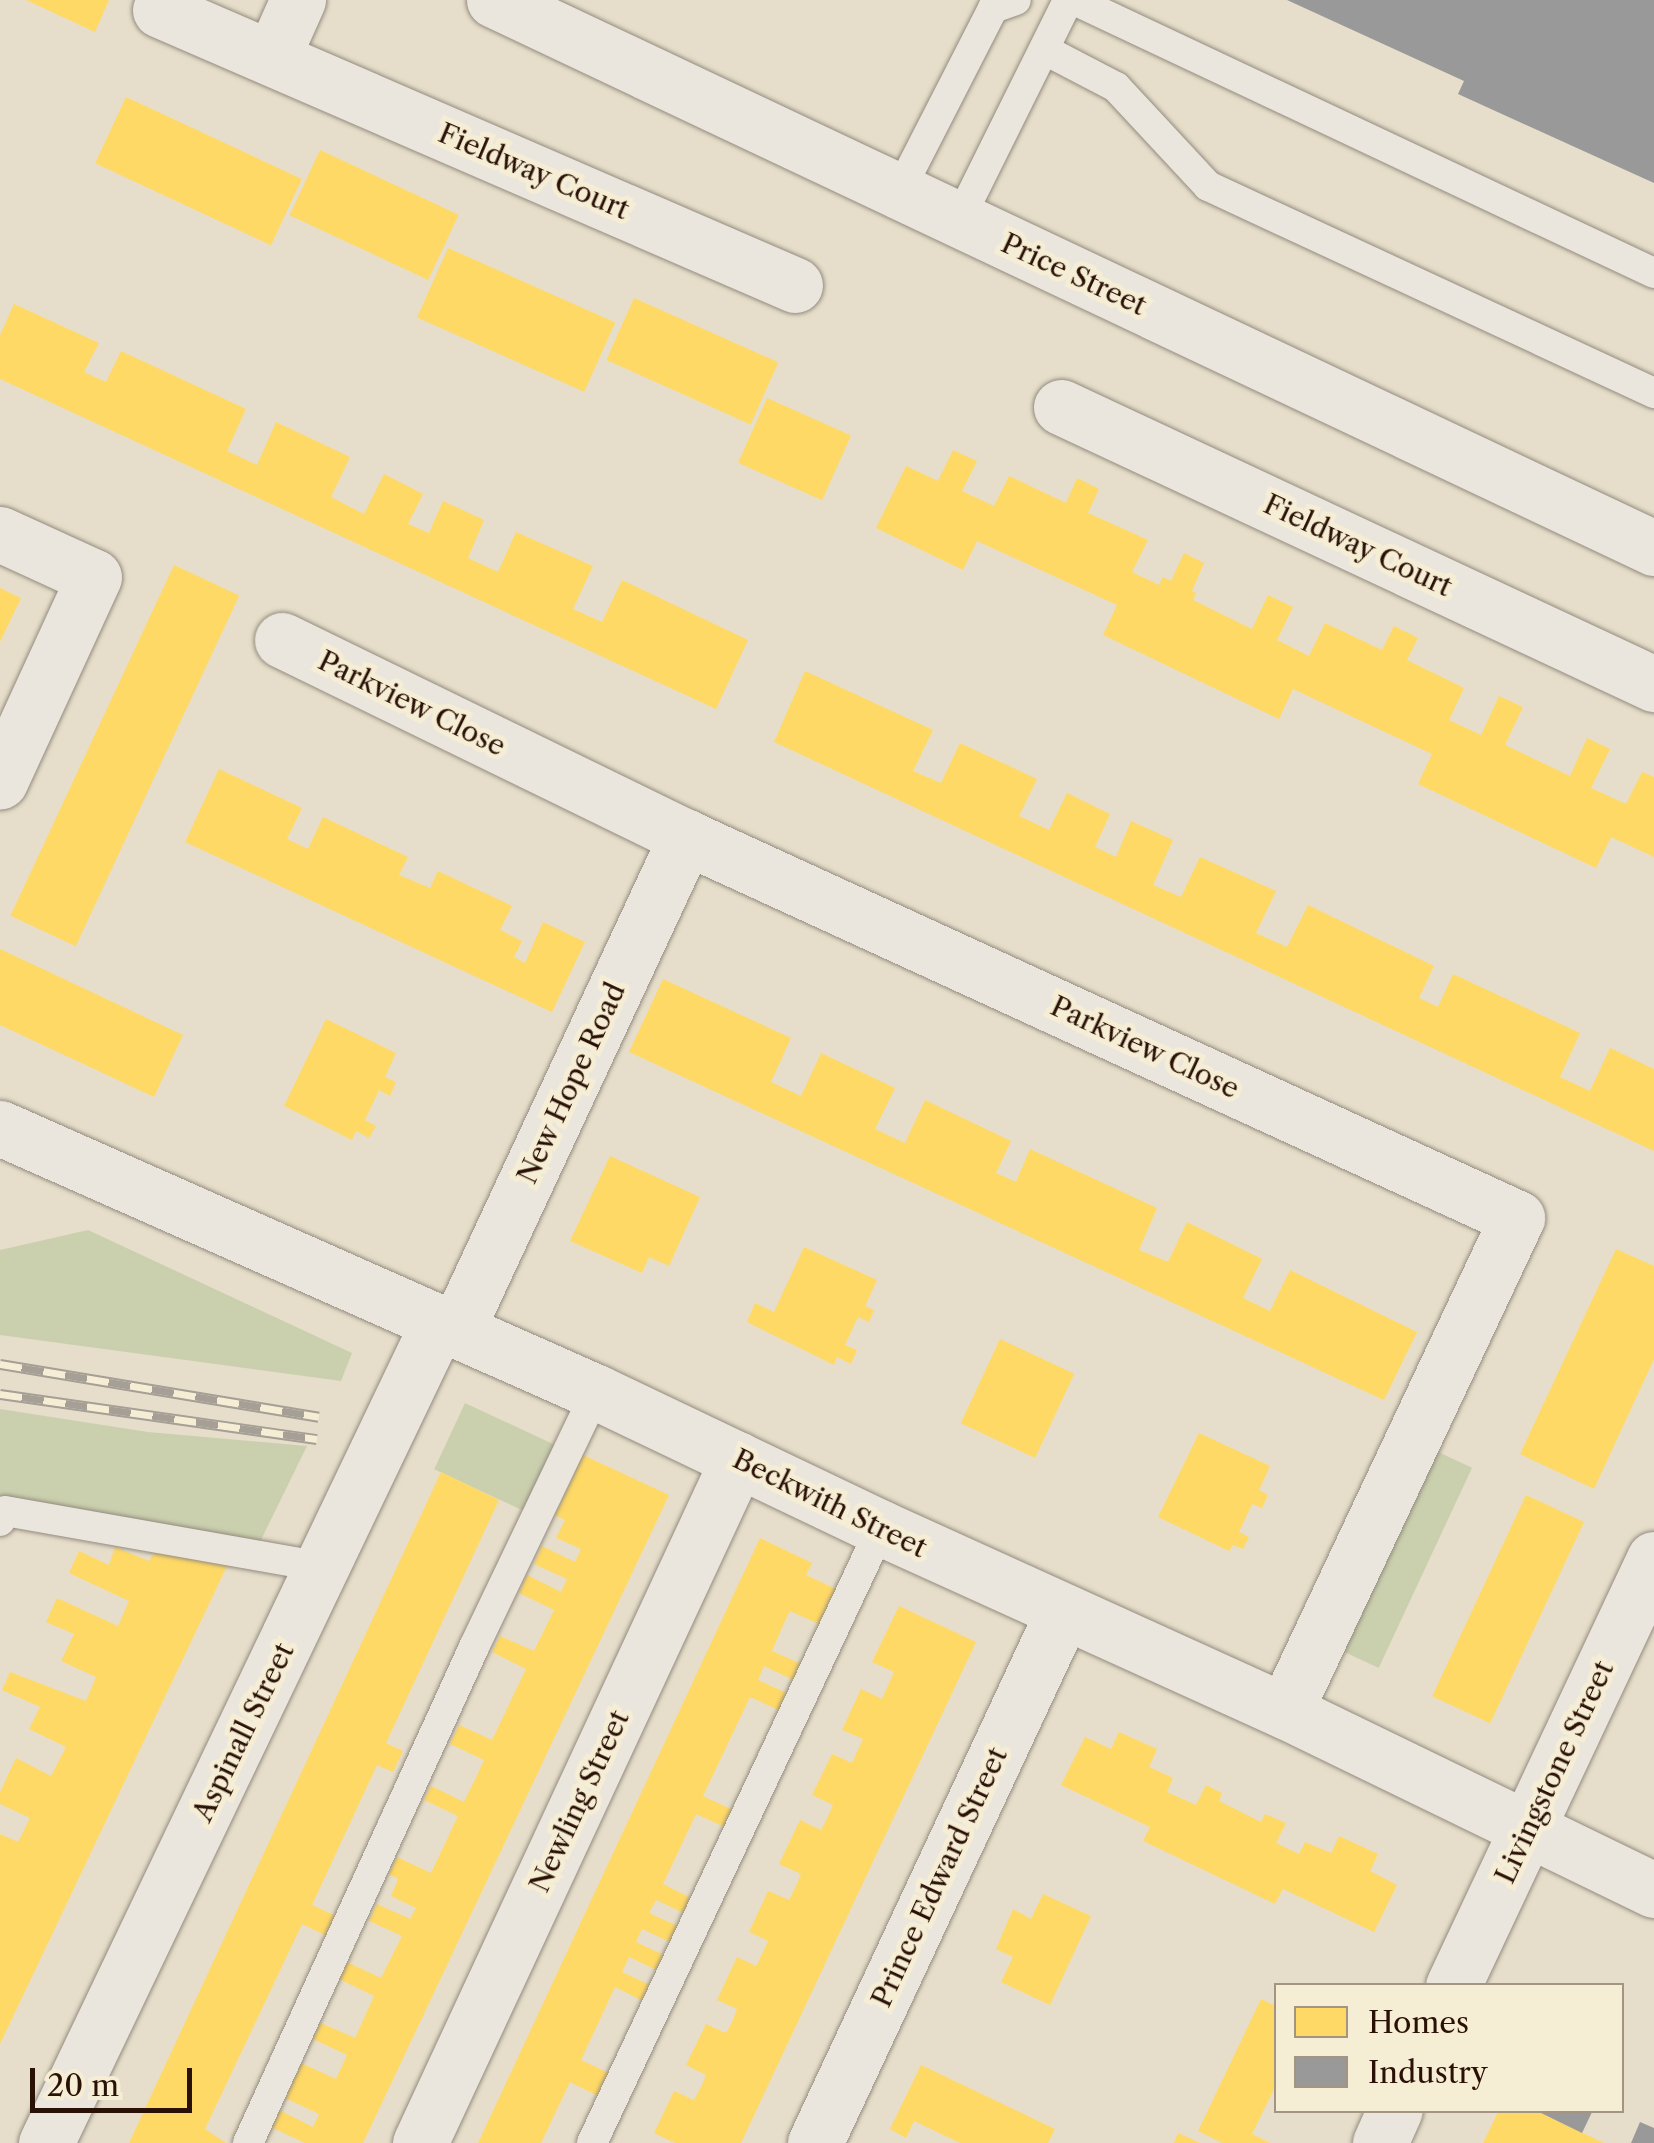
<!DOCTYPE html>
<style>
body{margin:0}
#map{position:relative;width:1654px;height:2143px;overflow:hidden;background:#e6deca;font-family:"Libre Caslon Text",serif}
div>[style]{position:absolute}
.green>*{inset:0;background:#cad0ae;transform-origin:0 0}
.homes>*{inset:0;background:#ffd966;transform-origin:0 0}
.industry>*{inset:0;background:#999}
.roads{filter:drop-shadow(0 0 2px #938b7f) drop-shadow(0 0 2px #938b7f)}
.service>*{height:30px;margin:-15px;padding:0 15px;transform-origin:15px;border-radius:15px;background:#eae6dd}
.minor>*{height:55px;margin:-27.5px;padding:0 27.5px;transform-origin:27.5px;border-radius:27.5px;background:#eae6dd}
.rail>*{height:11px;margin-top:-5.5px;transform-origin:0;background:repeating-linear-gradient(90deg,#f6edd5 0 22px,#a59f96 0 44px);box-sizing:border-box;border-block:2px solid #a59f96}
span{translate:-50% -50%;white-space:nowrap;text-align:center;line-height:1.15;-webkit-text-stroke:10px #f6edd5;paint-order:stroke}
.street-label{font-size:28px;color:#2a1106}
.legend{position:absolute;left:1274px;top:1983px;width:350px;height:130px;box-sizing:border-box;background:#f6edd5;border:2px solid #a49582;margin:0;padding:12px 18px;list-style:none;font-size:30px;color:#2a1106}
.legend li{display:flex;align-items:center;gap:20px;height:50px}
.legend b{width:50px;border:2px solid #a49582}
.scale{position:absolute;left:30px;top:2068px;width:162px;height:45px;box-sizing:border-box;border:5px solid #2a1106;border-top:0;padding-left:12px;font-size:30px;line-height:35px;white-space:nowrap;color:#2a1106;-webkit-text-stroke:8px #f6edd5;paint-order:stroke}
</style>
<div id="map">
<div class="green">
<div style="clip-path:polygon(88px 1230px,352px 1353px,341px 1381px,0 1335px,0 1250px)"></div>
<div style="left:465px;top:1403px;width:102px;height:73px;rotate:25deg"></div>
<div style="clip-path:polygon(0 1409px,148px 1432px,307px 1446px,259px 1544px,0 1498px)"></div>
<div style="left:1434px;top:1450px;width:42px;height:221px;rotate:25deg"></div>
</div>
<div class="homes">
<div style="clip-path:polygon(26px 0,109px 0,95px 32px)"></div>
<div style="left:126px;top:97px;width:194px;height:73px;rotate:25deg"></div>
<div style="left:320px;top:150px;width:153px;height:72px;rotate:25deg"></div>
<div style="left:448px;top:248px;width:183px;height:76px;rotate:24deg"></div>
<div style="left:634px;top:298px;width:158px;height:68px;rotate:24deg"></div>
<div style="clip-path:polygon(14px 304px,99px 343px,84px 372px,106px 382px,121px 351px,246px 409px,227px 451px,257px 465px,276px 422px,350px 457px,331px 497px,364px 514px,384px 474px,423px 494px,408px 524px,429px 533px,443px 501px,484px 520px,468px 558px,498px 572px,516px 532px,593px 566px,573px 609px,602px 622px,622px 580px,748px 640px,716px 709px,0 379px,0 335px)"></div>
<div style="left:767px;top:398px;width:92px;height:71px;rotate:24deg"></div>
<div style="clip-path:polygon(953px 450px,977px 461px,962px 491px,994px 506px,1009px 476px,1066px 503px,1077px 478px,1099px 489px,1088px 513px,1148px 540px,1132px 572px,1159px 585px,1163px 577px,1171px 581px,1184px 553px,1204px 563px,1192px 591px,1196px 593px,1193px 600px,1252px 629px,1268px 595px,1278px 600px,1293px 607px,1277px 640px,1309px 656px,1325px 623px,1382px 650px,1394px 626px,1418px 638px,1407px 660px,1464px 688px,1449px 720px,1481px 735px,1499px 696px,1523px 707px,1505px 745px,1570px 776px,1587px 738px,1610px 749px,1591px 788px,1626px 804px,1642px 772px,1654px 777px,1654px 857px,1611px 837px,1596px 868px,1418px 784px,1432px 754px,1293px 689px,1279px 719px,1103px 635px,1117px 605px,977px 541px,963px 570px,876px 528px,906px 466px,938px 481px)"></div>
<div style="left:174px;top:565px;width:72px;height:387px;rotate:25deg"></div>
<div style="clip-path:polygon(0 588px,21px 598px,0 642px)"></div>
<div style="clip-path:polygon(805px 671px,933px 730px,913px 771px,941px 783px,960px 743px,1037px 779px,1019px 816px,1049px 830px,1067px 793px,1110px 814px,1095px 847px,1116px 857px,1131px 821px,1173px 840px,1153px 885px,1181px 897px,1200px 857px,1276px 891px,1256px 933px,1287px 947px,1308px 905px,1434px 966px,1419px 998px,1438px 1007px,1453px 974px,1580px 1033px,1560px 1077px,1590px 1091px,1610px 1048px,1654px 1069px,1654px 1151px,774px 742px)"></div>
<div style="clip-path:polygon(219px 769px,302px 808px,287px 839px,308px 849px,323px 817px,408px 857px,399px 875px,430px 888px,438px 871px,512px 906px,500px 930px,522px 941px,514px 957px,525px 963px,543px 922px,585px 942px,552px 1012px,185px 842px)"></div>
<div style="clip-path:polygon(0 949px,183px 1035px,154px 1097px,0 1025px)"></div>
<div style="clip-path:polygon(663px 979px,791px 1038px,771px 1082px,801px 1096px,821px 1053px,895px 1088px,875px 1129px,905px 1143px,925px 1100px,1011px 1141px,996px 1173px,1016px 1182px,1030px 1149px,1157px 1208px,1139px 1250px,1168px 1262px,1187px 1222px,1262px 1259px,1243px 1298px,1270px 1311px,1290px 1270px,1417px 1332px,1384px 1400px,629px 1052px)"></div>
<div style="clip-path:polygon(326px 1019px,396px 1053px,385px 1077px,396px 1082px,390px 1096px,379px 1090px,365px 1120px,376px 1126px,369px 1138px,356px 1131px,352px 1140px,284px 1106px)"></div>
<div style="clip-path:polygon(610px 1156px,700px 1197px,669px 1266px,649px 1257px,642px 1273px,570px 1241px)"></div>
<div style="clip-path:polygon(804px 1247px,877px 1280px,865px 1306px,874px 1310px,869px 1322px,858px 1317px,845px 1345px,857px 1350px,851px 1364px,837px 1357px,834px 1365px,747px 1322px,755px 1303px,774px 1312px)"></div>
<div style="clip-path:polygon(1616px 1249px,1654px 1266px,1654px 1359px,1594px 1489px,1520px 1454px)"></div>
<div style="left:1000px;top:1339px;width:82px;height:93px;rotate:25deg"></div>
<div style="clip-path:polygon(1199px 1433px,1270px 1466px,1259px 1490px,1268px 1495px,1262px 1508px,1252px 1504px,1239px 1532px,1249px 1537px,1243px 1549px,1233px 1545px,1229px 1551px,1158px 1517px)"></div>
<div style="clip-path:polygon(583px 1455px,669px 1495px,363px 2143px,305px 2143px,271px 2127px,279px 2110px,313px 2127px,319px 2114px,285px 2098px,301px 2063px,336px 2079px,347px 2055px,313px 2039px,321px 2023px,355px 2038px,374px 1996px,339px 1979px,347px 1962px,381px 1978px,402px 1936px,369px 1921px,377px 1904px,410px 1919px,416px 1908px,391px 1896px,398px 1879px,389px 1874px,397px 1857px,431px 1873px,458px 1816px,424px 1800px,431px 1786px,464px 1802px,479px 1771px,484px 1760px,450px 1744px,459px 1725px,492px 1740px,526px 1669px,492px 1652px,500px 1636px,534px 1651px,554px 1610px,519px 1593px,527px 1575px,561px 1592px,567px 1579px,534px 1564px,542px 1546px,575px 1562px,581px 1549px,556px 1538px,565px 1520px,555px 1515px)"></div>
<div style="clip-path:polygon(441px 1472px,499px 1500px,386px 1743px,403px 1751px,393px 1772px,377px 1765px,312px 1905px,338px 1917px,329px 1937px,302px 1924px,205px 2129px,226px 2143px,129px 2143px)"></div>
<div style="left:1526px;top:1495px;width:64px;height:222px;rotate:25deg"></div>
<div style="clip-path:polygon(760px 1538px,812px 1563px,806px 1575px,840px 1591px,823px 1626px,790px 1611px,785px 1621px,772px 1651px,806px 1666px,798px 1682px,764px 1666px,758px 1680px,791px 1695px,783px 1712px,750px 1697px,703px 1796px,737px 1812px,729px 1829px,696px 1814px,663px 1884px,695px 1900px,688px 1915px,656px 1900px,649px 1913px,682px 1928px,674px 1944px,642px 1929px,636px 1942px,668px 1957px,661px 1972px,629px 1957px,622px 1972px,654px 1987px,647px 2003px,615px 1987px,581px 2060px,615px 2076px,604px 2099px,570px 2082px,541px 2143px,478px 2143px)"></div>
<div style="clip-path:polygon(115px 1547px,149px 1561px,156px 1550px,228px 1564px,0 2044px,0 1834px,18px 1842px,30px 1818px,0 1804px,0 1792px,16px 1758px,51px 1776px,66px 1747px,29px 1729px,40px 1707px,2px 1690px,10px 1672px,86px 1701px,96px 1677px,61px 1661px,74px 1634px,46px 1622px,57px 1598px,118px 1626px,129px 1601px,69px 1573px,79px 1551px,109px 1565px)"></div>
<div style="clip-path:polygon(899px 1606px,976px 1642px,741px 2143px,675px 2143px,654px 2133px,674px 2091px,694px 2100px,701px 2087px,706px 2075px,686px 2065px,706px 2024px,726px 2033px,732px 2022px,737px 2009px,717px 2000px,737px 1957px,756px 1966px,763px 1952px,768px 1941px,749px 1932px,768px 1891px,789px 1900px,796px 1886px,801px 1874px,779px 1864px,800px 1820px,821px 1830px,828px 1816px,833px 1805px,812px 1795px,832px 1754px,852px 1763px,863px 1739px,842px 1730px,861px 1689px,882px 1699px,894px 1672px,872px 1662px)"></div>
<div style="clip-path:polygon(1119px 1732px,1157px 1749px,1149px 1767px,1173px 1778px,1167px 1792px,1196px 1805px,1206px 1785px,1222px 1793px,1219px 1801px,1261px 1822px,1265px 1814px,1286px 1823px,1276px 1843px,1299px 1854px,1305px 1842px,1331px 1853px,1339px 1836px,1378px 1854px,1370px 1871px,1397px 1885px,1374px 1932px,1283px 1889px,1275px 1904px,1143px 1841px,1150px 1827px,1061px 1785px,1085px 1737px,1111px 1749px)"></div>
<div style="clip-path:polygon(1043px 1894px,1091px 1916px,1050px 2005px,1001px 1982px,1013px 1957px,996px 1949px,1013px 1909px,1031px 1919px)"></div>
<div style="clip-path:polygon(1261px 1999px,1276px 2006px,1276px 2085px,1252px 2134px,1270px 2143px,1222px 2143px,1198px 2131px)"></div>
<div style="clip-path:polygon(921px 2065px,1055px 2129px,1048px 2143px,960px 2143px,914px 2121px,906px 2138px,890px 2129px)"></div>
<div style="clip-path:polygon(1499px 2110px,1535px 2110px,1604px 2143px,1483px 2143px)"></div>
<div style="clip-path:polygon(1178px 2133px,1200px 2143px,1174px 2143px)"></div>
</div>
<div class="industry">
<div style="clip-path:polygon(1287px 0,1654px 0,1654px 183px,1458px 94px,1464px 81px)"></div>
<div style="clip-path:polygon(1535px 2110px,1593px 2110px,1582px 2133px)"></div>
<div style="clip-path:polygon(1640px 2122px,1654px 2128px,1654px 2143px,1631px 2143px)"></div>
</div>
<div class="roads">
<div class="service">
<div style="left:1074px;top:0;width:641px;rotate:25.21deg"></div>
<div style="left:1045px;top:50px;width:80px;rotate:27.5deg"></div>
<div style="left:1116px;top:87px;width:135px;rotate:47.1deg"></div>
<div style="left:1208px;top:186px;width:492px;rotate:24.9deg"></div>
<div style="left:899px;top:192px;width:207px;rotate:-62.9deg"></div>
<div style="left:993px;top:8px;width:24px;rotate:-19deg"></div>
<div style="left:959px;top:220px;width:246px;rotate:-63.6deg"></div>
<div style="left:0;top:1521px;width:11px;rotate:-63deg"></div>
<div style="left:5px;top:1511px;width:321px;rotate:10deg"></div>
<div style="left:248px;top:2143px;width:545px;rotate:-65.5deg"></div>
<div style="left:474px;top:1647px;width:283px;rotate:-64.4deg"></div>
<div style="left:592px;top:2143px;width:680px;rotate:-64.83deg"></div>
</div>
<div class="minor">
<div style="left:494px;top:0;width:1283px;rotate:25.29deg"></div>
<div style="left:160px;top:10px;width:692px;rotate:23.42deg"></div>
<div style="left:272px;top:58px;width:64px;rotate:-65.9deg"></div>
<div style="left:1061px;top:407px;width:655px;rotate:25.04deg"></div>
<div style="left:0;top:534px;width:103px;rotate:24.6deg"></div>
<div style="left:94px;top:577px;width:225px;rotate:114.7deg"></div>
<div style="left:282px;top:640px;width:449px;rotate:26deg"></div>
<div style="left:686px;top:837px;width:914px;rotate:24.63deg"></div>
<div style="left:1517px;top:1218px;width:545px;rotate:115.2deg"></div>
<div style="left:0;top:1128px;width:652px;rotate:23.89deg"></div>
<div style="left:596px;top:1392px;width:316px;rotate:25.5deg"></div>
<div style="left:881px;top:1528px;width:444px;rotate:24.4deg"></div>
<div style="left:1285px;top:1711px;width:410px;rotate:25.9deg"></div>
<div style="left:457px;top:1329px;width:543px;rotate:-65.04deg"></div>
<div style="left:1453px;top:1986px;width:472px;rotate:-64.8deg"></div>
<div style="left:46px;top:2143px;width:911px;rotate:-64.45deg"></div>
<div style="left:420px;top:2143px;width:754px;rotate:-65.07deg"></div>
<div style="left:815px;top:2143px;width:586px;rotate:-64.97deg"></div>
<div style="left:1380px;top:2143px;width:36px;rotate:-66deg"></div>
</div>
</div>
<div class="rail">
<div style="left:0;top:1364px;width:323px;rotate:9.4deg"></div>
<div style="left:0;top:1394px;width:320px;rotate:8.1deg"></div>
</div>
<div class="street-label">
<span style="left:534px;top:171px;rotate:23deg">Fieldway Court</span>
<span style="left:1074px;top:274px;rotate:25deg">Price Street</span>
<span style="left:1358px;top:545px;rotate:25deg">Fieldway Court</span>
<span style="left:412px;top:703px;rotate:26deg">Parkview Close</span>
<span style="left:1145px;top:1047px;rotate:25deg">Parkview Close</span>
<span style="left:571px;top:1083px;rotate:-65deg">New Hope Road</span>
<span style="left:830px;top:1503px;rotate:26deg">Beckwith Street</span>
<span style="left:243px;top:1732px;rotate:-64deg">Aspinall Street</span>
<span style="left:1554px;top:1772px;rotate:-65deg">Livingstone Street</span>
<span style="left:579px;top:1801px;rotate:-65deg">Newling Street</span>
<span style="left:939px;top:1877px;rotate:-65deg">Prince Edward Street</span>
</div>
<ul class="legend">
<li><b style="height:28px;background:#ffd966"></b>Homes</li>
<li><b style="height:28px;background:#999"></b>Industry</li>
</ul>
<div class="scale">20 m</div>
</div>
